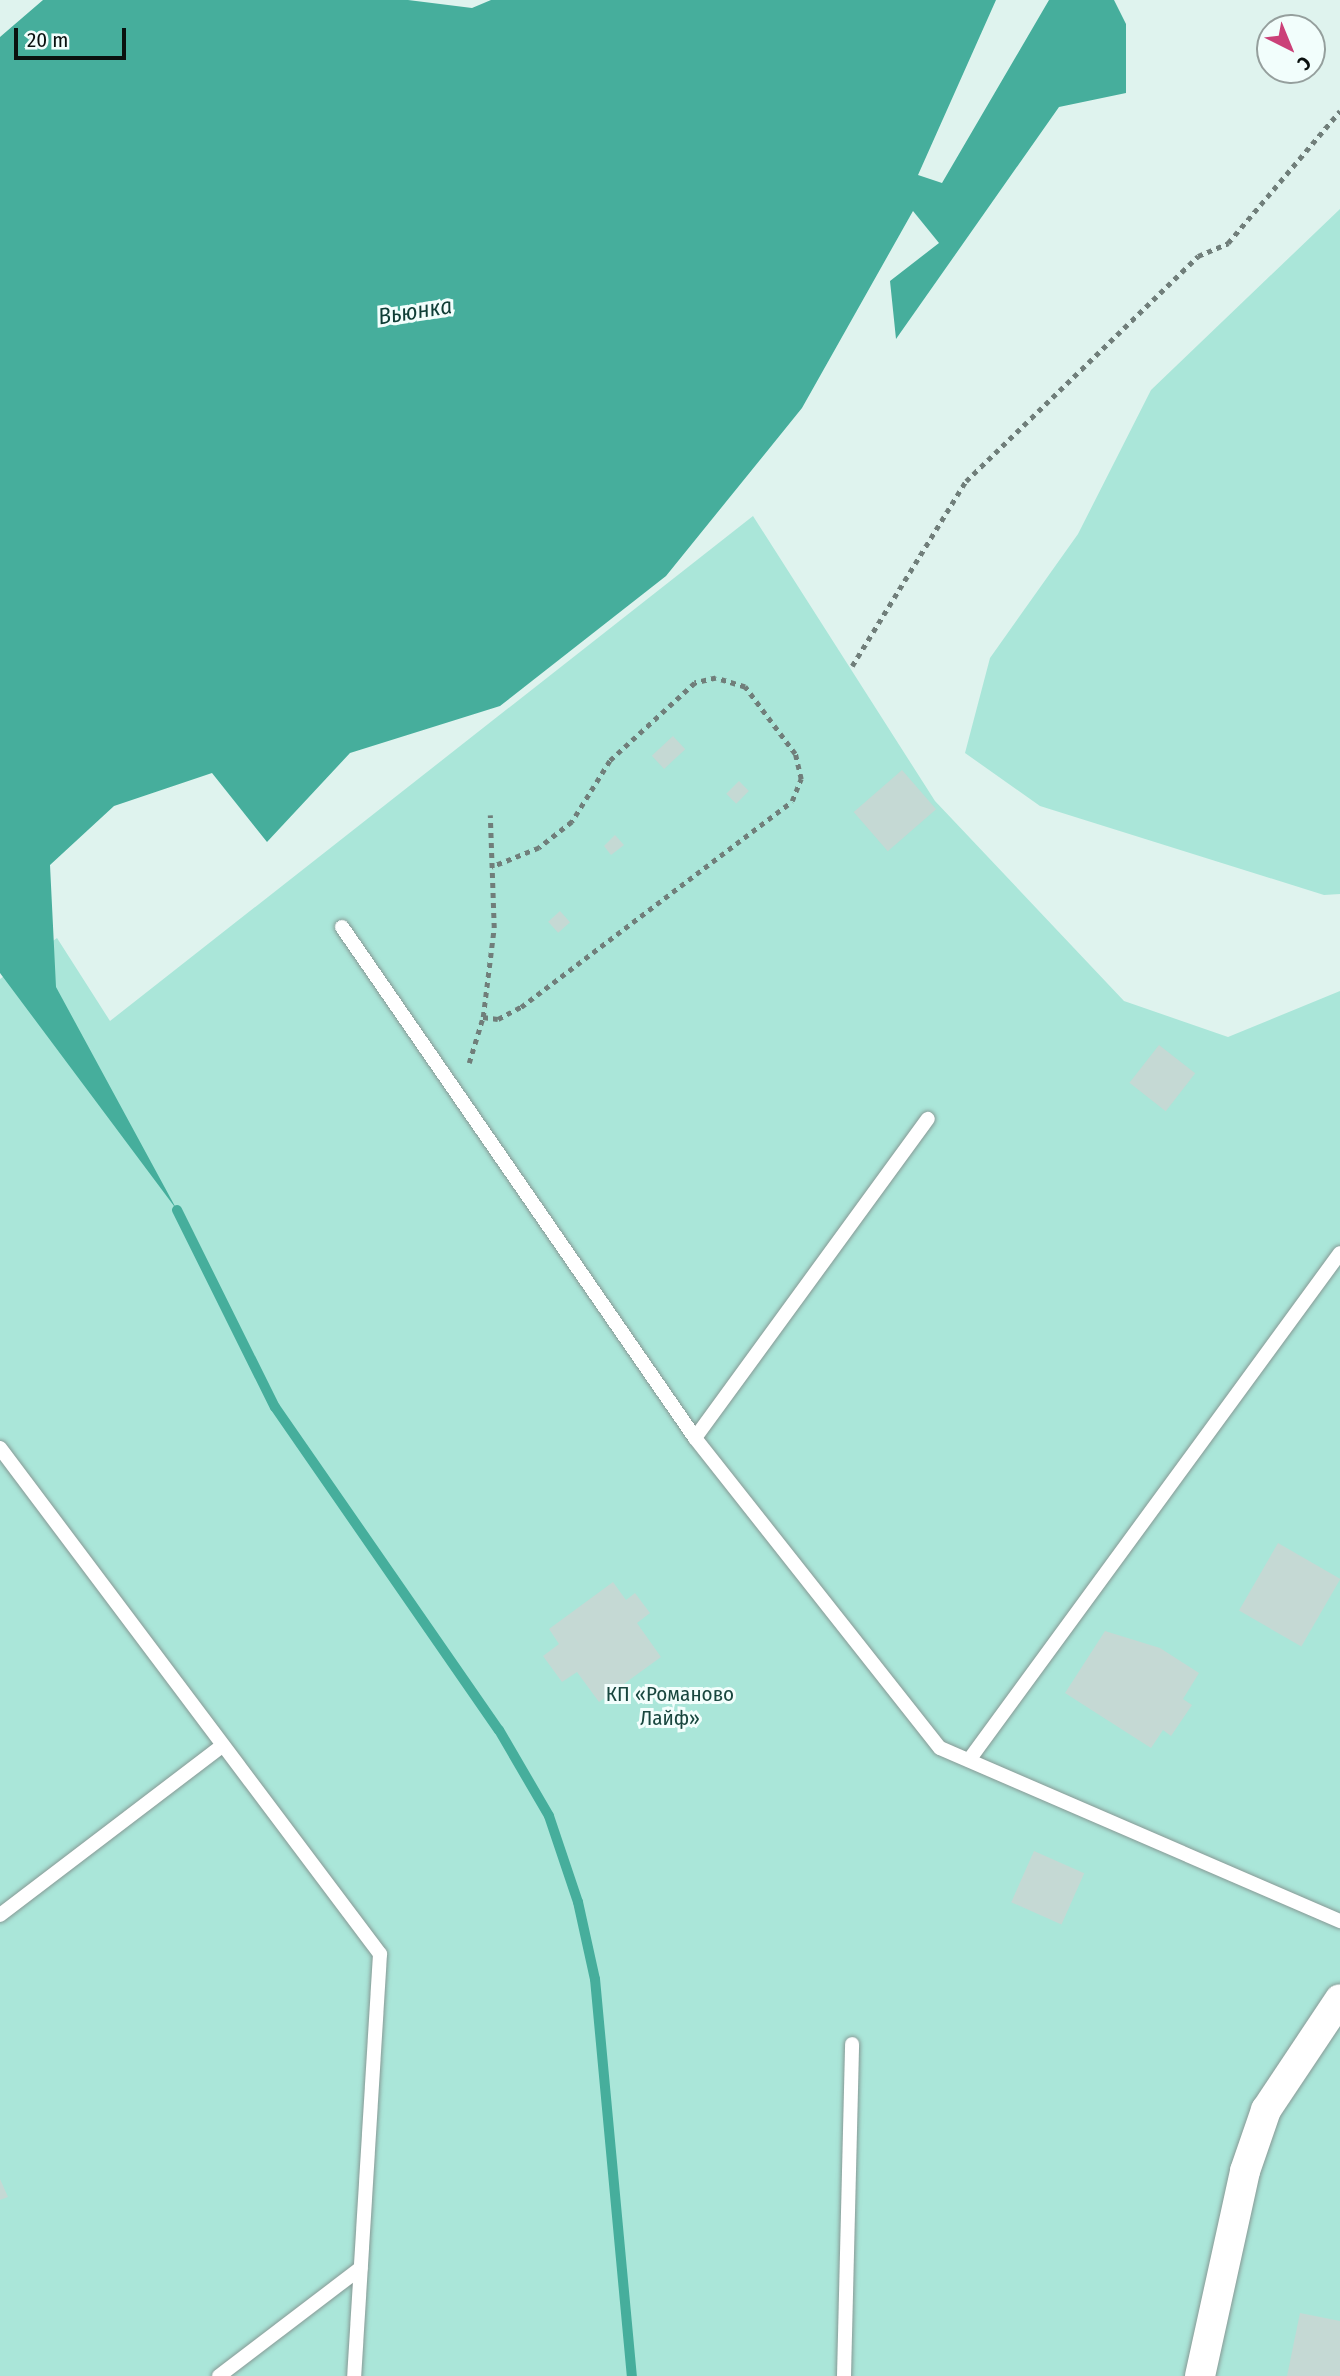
<!DOCTYPE html>
<meta charset="utf-8">
<style>
body{margin:0}
#map{position:relative;width:1340px;height:2376px;overflow:hidden;background:#dff3ee;font-family:"Fira Sans Condensed",sans-serif}
div>[style]{position:absolute}
.green>*{inset:0;background:#aae6d9}
.water>*{inset:0;background:#46ae9c}
.stream>*{height:10px;margin:-5px;padding:0 5px;transform-origin:5px;border-radius:5px;background:#46ae9c}
.building>*{inset:0;background:#c5d9d4;transform-origin:0 0}
.path>*{height:4.5px;margin-top:-2.25px;transform-origin:0;background:repeating-linear-gradient(90deg,#707e7a 0 5px,transparent 0 10px)}
.roads{filter:drop-shadow(0 0 2px #879995) drop-shadow(0 0 2px #879995)}
.service>*{height:14px;margin:-7px;padding:0 7px;transform-origin:7px;border-radius:7px;background:#fff}
.minor>*{height:30px;margin:-15px;padding:0 15px;transform-origin:15px;border-radius:15px;background:#fff}
span{translate:-50% -50%;white-space:nowrap;text-align:center;line-height:1.15;-webkit-text-stroke:6px #f2fefc;paint-order:stroke}
.park-label{font-size:21px;color:#19473f}
.water-label{font-size:23px;color:#0f3e36;font-style:italic}
.north{position:absolute;left:1256px;top:14px;width:70px;height:70px;box-sizing:border-box;background:#f2fefc;border:2px solid #959f9d;border-radius:50%;rotate:137deg;font-size:19px;font-weight:700;line-height:28px;text-align:center;color:#0a110f}
.north::after{content:'';display:block;margin:auto;width:24px;height:32px;background:#cb4178;clip-path:polygon(50% 0,100% 100%,50% 72%,0 100%)}
.scale{position:absolute;left:14px;top:28px;width:112px;height:32px;box-sizing:border-box;border:4px solid #0a110f;border-top:0;padding-left:9px;font-size:21px;line-height:24px;white-space:nowrap;color:#0a110f;-webkit-text-stroke:5px #f2fefc;paint-order:stroke}
</style>
<div id="map">
<div class="green">
<div style="clip-path:polygon(1340px 209px,1340px 894px,1324px 895px,1040px 806px,965px 753px,990px 658px,1078px 534px,1151px 390px)"></div>
<div style="clip-path:polygon(753px 516px,935px 801px,1124px 1001px,1228px 1037px,1340px 991px,1340px 2376px,0 2376px,0 979px,57px 938px,110px 1021px)"></div>
</div>
<div class="water">
<div style="clip-path:polygon(43px 0,408px 0,472px 8px,491px 0,996px 0,918px 175px,942px 183px,1049px 0,1114px 0,1126px 24px,1126px 93px,1059px 107px,896px 339px,890px 281px,939px 243px,913px 211px,802px 408px,666px 576px,500px 706px,350px 753px,267px 842px,212px 773px,114px 806px,50px 865px,56px 987px,177px 1210px,0 973px,0 37px)"></div>
</div>
<div class="stream">
<div style="left:177px;top:1210px;width:220px;rotate:63.6deg"></div>
<div style="left:275px;top:1407px;width:393px;rotate:55.3deg"></div>
<div style="left:499px;top:1730px;width:99px;rotate:59.8deg"></div>
<div style="left:549px;top:1816px;width:91px;rotate:71.4deg"></div>
<div style="left:578px;top:1902px;width:79px;rotate:77.6deg"></div>
<div style="left:595px;top:1979px;width:399px;rotate:84.7deg"></div>
</div>
<div class="building">
<div style="left:673px;top:736px;width:18px;height:29px;rotate:47deg"></div>
<div style="left:902px;top:770px;width:52px;height:64px;rotate:49deg"></div>
<div style="left:739px;top:781px;width:14px;height:18px;rotate:45deg"></div>
<div style="clip-path:polygon(615px 835px,624px 845px,611px 855px,604px 846px)"></div>
<div style="left:560px;top:911px;width:15px;height:16px;rotate:48deg"></div>
<div style="left:1159px;top:1045px;width:46px;height:48px;rotate:38deg"></div>
<div style="left:1278px;top:1543px;width:72px;height:78px;rotate:30deg"></div>
<div style="clip-path:polygon(613px 1582px,626px 1600px,635px 1593px,650px 1613px,637px 1623px,661px 1657px,599px 1702px,577px 1672px,562px 1682px,543px 1656px,559px 1644px,549px 1629px)"></div>
<div style="clip-path:polygon(1105px 1631px,1160px 1648px,1199px 1673px,1183px 1699px,1192px 1705px,1171px 1736px,1163px 1730px,1151px 1748px,1065px 1693px)"></div>
<div style="left:1034px;top:1851px;width:55px;height:56px;rotate:24deg"></div>
<div style="clip-path:polygon(0 2179px,8px 2197px,0 2200px)"></div>
<div style="clip-path:polygon(1300px 2313px,1340px 2321px,1340px 2376px,1287px 2376px)"></div>
</div>
<div class="path">
<div style="left:852px;top:666px;width:217px;rotate:-58.4deg"></div>
<div style="left:966px;top:481px;width:323px;rotate:-44.1deg"></div>
<div style="left:1198px;top:256px;width:33px;rotate:-23deg"></div>
<div style="left:1228px;top:243px;width:173px;rotate:-49.7deg"></div>
<div style="left:483px;top:1017px;width:15px;rotate:8deg"></div>
<div style="left:498px;top:1019px;width:26px;rotate:-28deg"></div>
<div style="left:521px;top:1007px;width:340px;rotate:-37.2deg"></div>
<div style="left:792px;top:801px;width:24px;rotate:-68deg"></div>
<div style="left:801px;top:779px;width:26px;rotate:-103deg"></div>
<div style="left:795px;top:754px;width:84px;rotate:-126.7deg"></div>
<div style="left:745px;top:687px;width:30px;rotate:-163deg"></div>
<div style="left:716px;top:678px;width:22px;rotate:167deg"></div>
<div style="left:695px;top:683px;width:115px;rotate:137.5deg"></div>
<div style="left:610px;top:761px;width:72px;rotate:121.9deg"></div>
<div style="left:572px;top:822px;width:42px;rotate:141.8deg"></div>
<div style="left:539px;top:848px;width:51px;rotate:158deg"></div>
<div style="left:469px;top:1063px;width:48px;rotate:-73.1deg"></div>
<div style="left:483px;top:1017px;width:90px;rotate:-83deg"></div>
<div style="left:494px;top:928px;width:113px;rotate:-92deg"></div>
</div>
<div class="roads">
<div class="service">
<div style="left:342px;top:927px;width:621px;rotate:55.36deg"></div>
<div style="left:695px;top:1438px;width:395px;rotate:51.7deg"></div>
<div style="left:940px;top:1748px;width:436px;rotate:23.4deg"></div>
<div style="left:695px;top:1438px;width:395px;rotate:-53.9deg"></div>
<div style="left:0;top:1448px;width:633px;rotate:53.09deg"></div>
<div style="left:380px;top:1954px;width:423px;rotate:93.5deg"></div>
<div style="left:969px;top:1760px;width:628px;rotate:-53.8deg"></div>
<div style="left:0;top:1915px;width:280px;rotate:-37.3deg"></div>
<div style="left:219px;top:2376px;width:178px;rotate:-37.3deg"></div>
<div style="left:844px;top:2376px;width:332px;rotate:-88.6deg"></div>
</div>
<div class="minor">
<div style="left:1200px;top:2376px;width:210px;rotate:-77.6deg"></div>
<div style="left:1245px;top:2171px;width:65px;rotate:-71deg"></div>
<div style="left:1266px;top:2110px;width:133px;rotate:-56.3deg"></div>
</div>
</div>
<div class="park-label">
<span style="left:670px;top:1706px">КП «Романово<br>Лайф»</span>
</div>
<div class="water-label">
<span style="left:415px;top:311px;rotate:-9deg">Вьюнка</span>
</div>
<div class="north">С</div>
<div class="scale">20 m</div>
</div>
